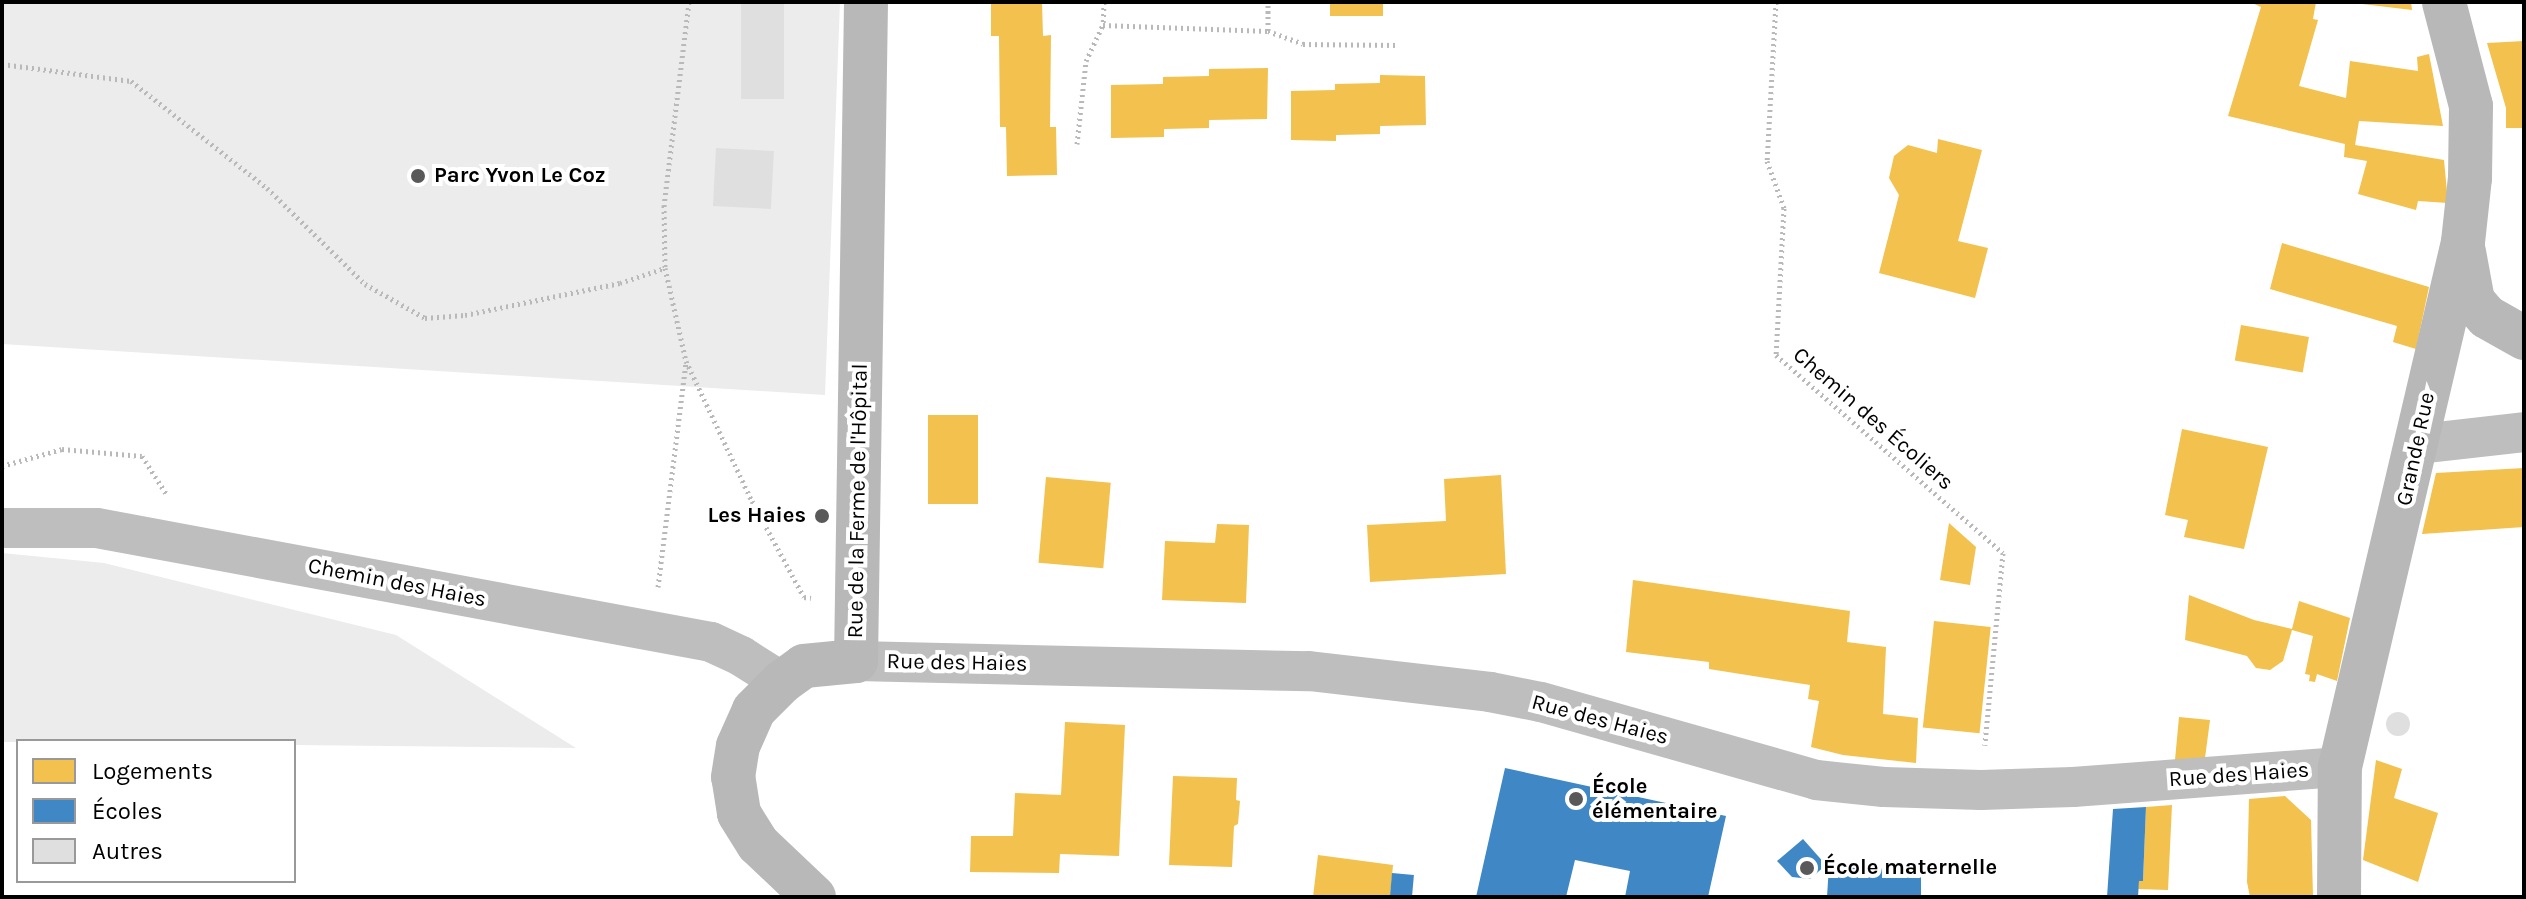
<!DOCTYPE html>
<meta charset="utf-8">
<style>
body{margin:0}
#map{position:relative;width:2526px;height:899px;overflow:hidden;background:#fff;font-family:Karla,sans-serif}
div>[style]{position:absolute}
.green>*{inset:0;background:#ececec}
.homes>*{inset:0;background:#f2c14e;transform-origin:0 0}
.schools>*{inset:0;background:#3f88c5;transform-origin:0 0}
.building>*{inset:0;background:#dfdfdf;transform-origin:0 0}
.round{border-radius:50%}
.path>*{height:5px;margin-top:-2.5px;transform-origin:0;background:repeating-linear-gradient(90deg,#b9b9b9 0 2px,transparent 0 6px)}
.street>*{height:40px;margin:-20px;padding:0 20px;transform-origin:20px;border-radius:20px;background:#bebebe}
.secondary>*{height:44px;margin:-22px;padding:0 22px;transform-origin:22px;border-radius:22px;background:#b8b8b8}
.dots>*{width:22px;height:22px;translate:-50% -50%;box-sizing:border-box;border:4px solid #fff;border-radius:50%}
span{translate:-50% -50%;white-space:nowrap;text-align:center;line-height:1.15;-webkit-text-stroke:8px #fff;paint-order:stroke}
.poi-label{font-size:22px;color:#000;font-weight:700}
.left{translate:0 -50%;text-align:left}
.right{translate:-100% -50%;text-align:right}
.street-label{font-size:22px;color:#000}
.frame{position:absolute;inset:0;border:4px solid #000;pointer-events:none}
.legend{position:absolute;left:16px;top:739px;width:280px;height:144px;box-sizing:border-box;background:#fff;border:2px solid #999;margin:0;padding:10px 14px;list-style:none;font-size:24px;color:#000}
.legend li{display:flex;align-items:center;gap:16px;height:40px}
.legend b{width:40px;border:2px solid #999}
</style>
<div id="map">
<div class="green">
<div style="clip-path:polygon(2px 2px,840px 2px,825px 395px,2px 344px)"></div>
<div style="clip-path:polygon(2px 553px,104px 563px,396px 635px,576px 748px,294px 745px,294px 741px,2px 742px)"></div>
</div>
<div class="homes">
<div style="clip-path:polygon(991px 2px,1042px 2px,1043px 36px,1051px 35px,1050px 127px,1056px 127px,1057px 175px,1007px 176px,1006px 127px,1000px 127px,999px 36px,991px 36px)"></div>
<div style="left:1330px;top:2px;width:53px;height:14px"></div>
<div style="clip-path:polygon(2250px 2px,2316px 2px,2313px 19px,2318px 20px,2299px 86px,2346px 98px,2350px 61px,2418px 71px,2417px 57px,2429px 54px,2443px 126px,2359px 121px,2355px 145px,2444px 160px,2448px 203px,2418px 201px,2416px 210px,2358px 194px,2367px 161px,2344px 157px,2345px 144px,2228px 116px,2261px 7px)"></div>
<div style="clip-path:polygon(2363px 2px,2411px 2px,2412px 10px,2362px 4px)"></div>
<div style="clip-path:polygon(2524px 41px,2524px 128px,2506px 128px,2506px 108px,2487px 43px)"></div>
<div style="clip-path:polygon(1268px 68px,1267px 119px,1209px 120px,1209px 128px,1164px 129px,1164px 137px,1111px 138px,1111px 85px,1163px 84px,1163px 77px,1209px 76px,1209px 69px)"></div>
<div style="clip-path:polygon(1380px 75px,1425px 76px,1426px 125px,1380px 126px,1380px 134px,1336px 135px,1336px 141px,1291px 140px,1291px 91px,1335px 90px,1335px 84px,1380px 83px)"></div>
<div style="clip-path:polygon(1938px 139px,1982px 150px,1958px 241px,1988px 248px,1975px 298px,1879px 273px,1899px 195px,1889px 178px,1894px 156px,1908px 145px,1937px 153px)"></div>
<div style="clip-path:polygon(2282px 243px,2429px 287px,2416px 349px,2393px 342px,2397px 326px,2270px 289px)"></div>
<div style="left:2241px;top:325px;width:69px;height:36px;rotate:10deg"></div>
<div style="left:928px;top:415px;width:50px;height:89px"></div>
<div style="clip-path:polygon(2182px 429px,2268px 447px,2244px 549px,2184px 537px,2188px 520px,2165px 515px)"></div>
<div style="clip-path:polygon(2524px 468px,2524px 527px,2422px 534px,2436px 473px)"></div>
<div style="clip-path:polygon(1501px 475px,1506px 574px,1370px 582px,1367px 525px,1446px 521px,1444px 479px)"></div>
<div style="left:1046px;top:477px;width:65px;height:86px;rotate:5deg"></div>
<div style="clip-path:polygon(1949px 523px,1976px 547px,1970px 585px,1940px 580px)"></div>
<div style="clip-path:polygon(1217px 524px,1249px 525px,1246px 603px,1162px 600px,1165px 541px,1215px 543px)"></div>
<div style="clip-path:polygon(1633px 580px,1850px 611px,1847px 642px,1886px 647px,1883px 714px,1918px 718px,1916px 763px,1843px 755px,1811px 747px,1819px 701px,1808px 699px,1810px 685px,1709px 669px,1709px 662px,1626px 652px)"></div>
<div style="clip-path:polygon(2189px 595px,2254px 620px,2292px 629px,2299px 601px,2350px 618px,2337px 681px,2317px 674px,2315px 682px,2309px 681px,2310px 675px,2305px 674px,2313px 636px,2292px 630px,2283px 661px,2270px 670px,2256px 668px,2247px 656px,2185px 640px)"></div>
<div style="left:1934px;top:621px;width:57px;height:107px;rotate:6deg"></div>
<div style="clip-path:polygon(2179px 717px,2210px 720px,2205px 758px,2175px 760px)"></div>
<div style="clip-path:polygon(1065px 722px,1125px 725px,1119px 856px,1060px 854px,1059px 873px,970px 872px,971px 836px,1013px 836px,1015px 793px,1061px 795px)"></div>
<div style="clip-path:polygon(2376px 760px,2402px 769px,2394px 798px,2438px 813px,2418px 882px,2363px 860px)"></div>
<div style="clip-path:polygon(1173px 776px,1237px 778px,1236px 800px,1240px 801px,1238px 824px,1234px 826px,1232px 867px,1169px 865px)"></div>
<div style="clip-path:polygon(2285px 796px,2311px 820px,2313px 897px,2250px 897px,2247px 882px,2249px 799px)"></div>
<div style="clip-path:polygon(2172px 805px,2168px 890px,2138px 889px,2139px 881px,2143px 881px,2146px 807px)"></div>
<div style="clip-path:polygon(1318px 855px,1393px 865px,1390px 897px,1313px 897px)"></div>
</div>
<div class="schools">
<div style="clip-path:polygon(1505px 768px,1726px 816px,1708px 897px,1625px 897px,1630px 871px,1575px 860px,1566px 897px,1476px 897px)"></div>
<div style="clip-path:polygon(2146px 807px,2143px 881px,2139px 881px,2138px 897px,2107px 897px,2113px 809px)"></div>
<div style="clip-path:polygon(1803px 839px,1826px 865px,1810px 879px,1792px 877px,1777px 861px)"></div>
<div style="clip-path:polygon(1829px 865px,1921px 869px,1921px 897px,1827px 897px)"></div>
<div style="left:1392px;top:873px;width:22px;height:24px;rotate:5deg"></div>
</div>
<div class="building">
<div style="left:741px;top:2px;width:43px;height:97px"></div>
<div style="left:716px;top:148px;width:58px;height:58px;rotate:3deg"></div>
<div class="round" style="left:2386px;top:712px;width:24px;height:24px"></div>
</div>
<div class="path">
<div style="left:689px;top:2px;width:205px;rotate:97deg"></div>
<div style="left:664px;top:205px;width:63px;rotate:89.1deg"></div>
<div style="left:665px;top:268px;width:95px;rotate:77.3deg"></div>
<div style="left:686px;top:361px;width:155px;rotate:64.8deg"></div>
<div style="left:752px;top:501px;width:109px;rotate:61.6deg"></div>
<div style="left:804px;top:597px;width:7px;rotate:8deg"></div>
<div style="left:1104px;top:2px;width:23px;rotate:92deg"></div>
<div style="left:1103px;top:25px;width:165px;rotate:2.1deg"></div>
<div style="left:1268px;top:31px;width:29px;rotate:-90deg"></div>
<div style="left:1776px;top:2px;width:159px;rotate:93.2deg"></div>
<div style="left:1767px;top:161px;width:50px;rotate:70.1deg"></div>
<div style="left:1784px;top:208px;width:147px;rotate:93.1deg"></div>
<div style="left:1776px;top:355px;width:301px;rotate:41.1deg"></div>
<div style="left:2003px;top:553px;width:193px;rotate:95.4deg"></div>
<div style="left:1268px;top:31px;width:37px;rotate:20deg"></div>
<div style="left:1303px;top:44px;width:94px;rotate:0.6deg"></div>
<div style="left:2px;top:64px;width:130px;rotate:7.5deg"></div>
<div style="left:131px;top:81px;width:173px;rotate:38.2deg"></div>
<div style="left:267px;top:188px;width:137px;rotate:44.4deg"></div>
<div style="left:365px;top:284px;width:69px;rotate:29.5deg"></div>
<div style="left:425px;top:318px;width:40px;rotate:-4.3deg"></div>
<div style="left:465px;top:315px;width:158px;rotate:-11.7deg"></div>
<div style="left:620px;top:283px;width:47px;rotate:-18.4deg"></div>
<div style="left:1077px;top:144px;width:83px;rotate:-83.8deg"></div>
<div style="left:1086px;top:61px;width:40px;rotate:-65deg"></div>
<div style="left:2px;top:466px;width:62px;rotate:-15.8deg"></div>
<div style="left:62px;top:449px;width:80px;rotate:5deg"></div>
<div style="left:142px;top:456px;width:46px;rotate:57.3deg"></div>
<div style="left:658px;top:587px;width:227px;rotate:-82.9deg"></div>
</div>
<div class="street">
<div style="left:2419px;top:444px;width:106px;rotate:-6.5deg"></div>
<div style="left:2px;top:528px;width:95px"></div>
<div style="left:97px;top:528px;width:624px;rotate:10.52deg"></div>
<div style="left:711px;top:642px;width:33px;rotate:25deg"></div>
<div style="left:741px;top:656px;width:49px;rotate:32.4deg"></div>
<div style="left:856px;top:661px;width:453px;rotate:1.3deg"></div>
<div style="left:1309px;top:671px;width:182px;rotate:6.6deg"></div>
<div style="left:1490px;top:692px;width:52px;rotate:11.1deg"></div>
<div style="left:1541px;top:702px;width:286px;rotate:15.8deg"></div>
<div style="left:1816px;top:780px;width:68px;rotate:5.9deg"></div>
<div style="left:1884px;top:787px;width:97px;rotate:1.8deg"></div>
<div style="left:1981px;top:790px;width:92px;rotate:-1.9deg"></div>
<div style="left:2073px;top:787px;width:268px;rotate:-4.3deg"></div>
</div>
<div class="secondary">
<div style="left:2464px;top:252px;width:50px;rotate:79.6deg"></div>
<div style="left:2473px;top:301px;width:21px;rotate:49deg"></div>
<div style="left:2487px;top:317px;width:43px;rotate:29.6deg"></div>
<div style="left:814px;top:897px;width:77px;rotate:-136.6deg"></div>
<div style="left:758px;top:844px;width:36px;rotate:-122deg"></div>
<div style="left:739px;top:813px;width:36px;rotate:-99deg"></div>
<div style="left:733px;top:777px;width:31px;rotate:-81deg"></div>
<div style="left:738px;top:746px;width:39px;rotate:-66deg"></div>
<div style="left:754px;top:710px;width:40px;rotate:-45deg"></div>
<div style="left:782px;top:682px;width:27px;rotate:-36deg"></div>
<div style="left:804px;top:666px;width:52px;rotate:-5.5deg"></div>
<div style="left:856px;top:661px;width:659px;rotate:-89.13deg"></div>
<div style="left:2339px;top:897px;width:130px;rotate:-89.6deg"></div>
<div style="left:2340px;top:767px;width:539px;rotate:-76.81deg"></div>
<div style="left:2463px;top:242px;width:64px;rotate:-83.8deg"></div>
<div style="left:2470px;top:178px;width:72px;rotate:-89.2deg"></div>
<div style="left:2471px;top:106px;width:107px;rotate:-104.6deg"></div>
</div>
<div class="dots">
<div style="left:418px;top:176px;background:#595959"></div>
<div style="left:822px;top:516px;background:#595959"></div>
<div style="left:1576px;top:799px;background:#595959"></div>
<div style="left:1807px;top:868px;background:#595959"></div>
</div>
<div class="poi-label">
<span class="left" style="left:434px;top:176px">Parc Yvon Le Coz</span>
<span class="right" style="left:806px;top:516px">Les Haies</span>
<span class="left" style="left:1592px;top:799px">École<br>élémentaire</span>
<span class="left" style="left:1823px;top:868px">École maternelle</span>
</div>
<div class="street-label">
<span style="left:1873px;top:419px;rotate:41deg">Chemin des Écoliers</span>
<span style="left:2416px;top:449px;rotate:-78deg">Grande Rue</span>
<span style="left:858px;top:501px;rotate:-89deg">Rue de la Ferme de l'Hôpital</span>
<span style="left:397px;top:583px;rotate:11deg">Chemin des Haies</span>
<span style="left:957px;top:663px;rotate:1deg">Rue des Haies</span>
<span style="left:1600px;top:720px;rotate:15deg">Rue des Haies</span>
<span style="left:2239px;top:775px;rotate:-4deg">Rue des Haies</span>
</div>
<div class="frame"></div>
<ul class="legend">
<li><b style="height:22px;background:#f2c14e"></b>Logements</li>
<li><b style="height:22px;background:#3f88c5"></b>Écoles</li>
<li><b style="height:22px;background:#dfdfdf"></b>Autres</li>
</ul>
</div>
